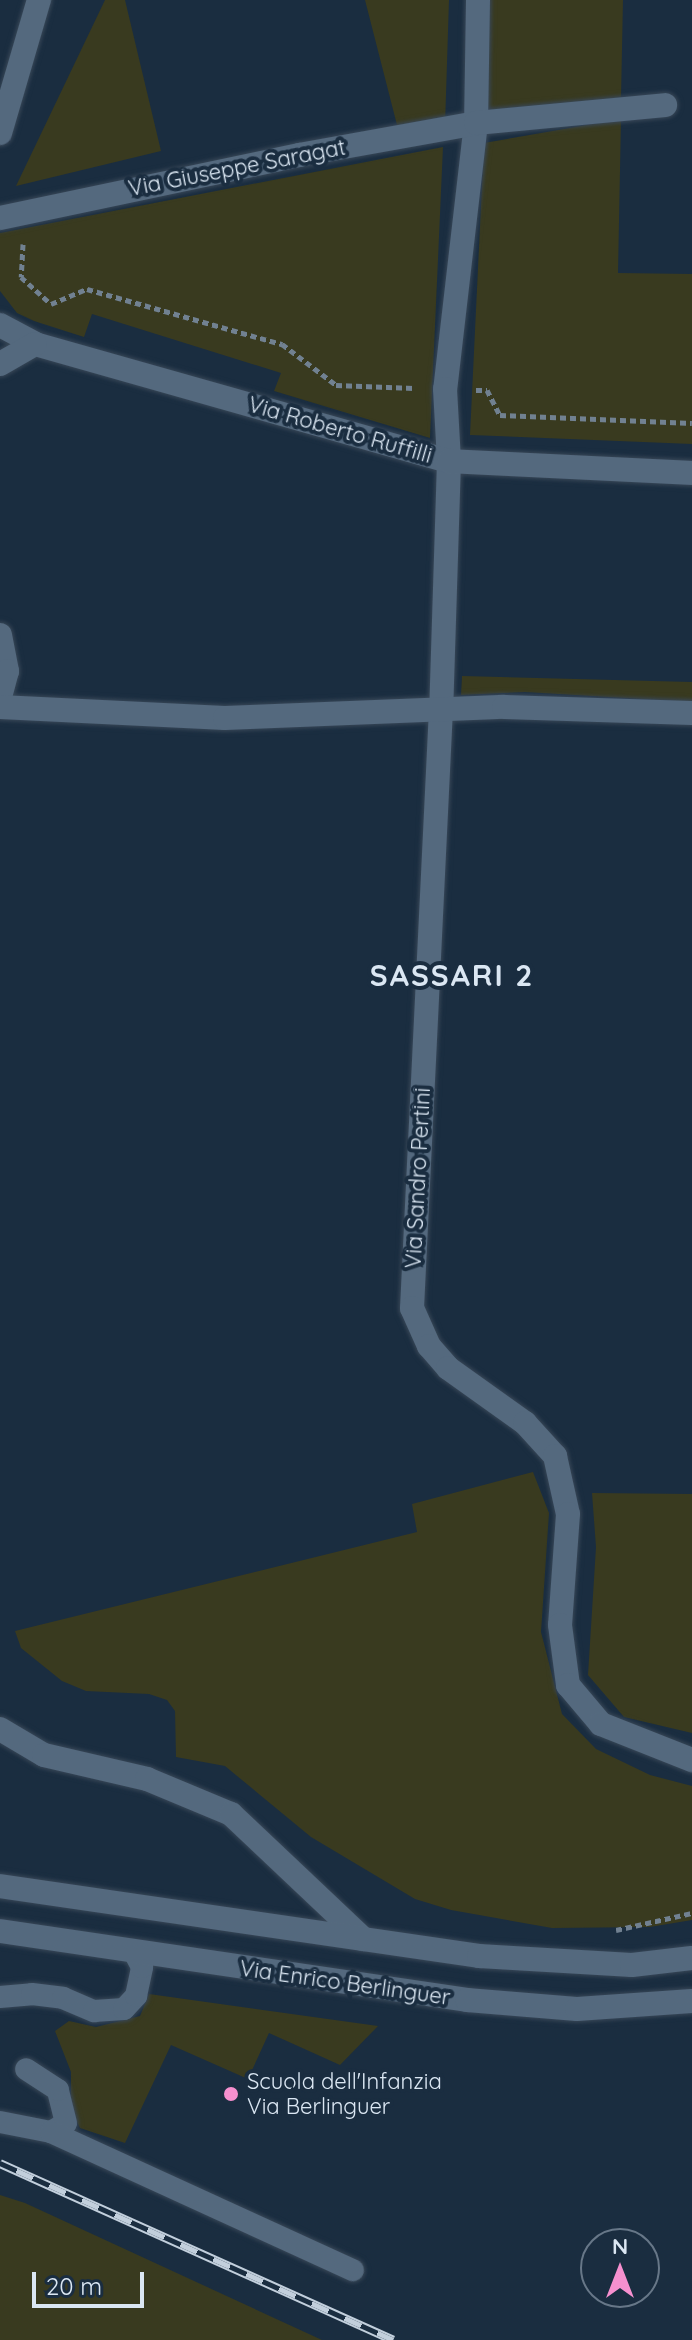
<!DOCTYPE html>
<style>
body{margin:0}
#map{position:relative;width:692px;height:2340px;overflow:hidden;background:#1a2d40;font-family:Quicksand,sans-serif}
div>[style]{position:absolute}
.green>*{inset:0;background:#393a1f}
.path>*{height:5px;margin-top:-2.5px;transform-origin:0;background:repeating-linear-gradient(90deg,#718191 0 6px,transparent 0 10px)}
.roads{filter:drop-shadow(0 0 2px #384757) drop-shadow(0 0 2px #384757)}
.service>*{height:22px;margin:-11px;padding:0 11px;transform-origin:11px;border-radius:11px;background:#54697e}
.minor>*{height:24px;margin:-12px;padding:0 12px;transform-origin:12px;border-radius:12px;background:#54697e}
.tertiary>*{height:24px;margin:-12px;padding:0 12px;transform-origin:12px;border-radius:12px;background:#54697e}
.rail>*{height:9px;margin-top:-4.5px;transform-origin:0;background:repeating-linear-gradient(90deg,#1a2d40 0 18px,#c2cfdc 0 36px);box-sizing:border-box;border-block:2px solid #c2cfdc}
.dots>*{width:22px;height:22px;translate:-50% -50%;box-sizing:border-box;border:4px solid #1a2d40;border-radius:50%}
span{translate:-50% -50%;white-space:nowrap;text-align:center;line-height:1.15;-webkit-text-stroke:8px #1a2d40;paint-order:stroke}
.street-label{font-size:22px;color:#dbe7f3}
.poi-label{font-size:22px;color:#dbe7f3}
.left{translate:0 -50%;text-align:left}
.district-label{font-size:30px;color:#dbe7f3;font-weight:700;letter-spacing:2px}
.north{position:absolute;left:580px;top:2228px;width:80px;height:80px;box-sizing:border-box;background:#1a2d40;border:2px solid #677788;border-radius:50%;rotate:0deg;font-size:22px;font-weight:700;line-height:32px;text-align:center;color:#dbe7f3}
.north::after{content:'';display:block;margin:auto;width:28px;height:36px;background:#f690cf;clip-path:polygon(50% 0,100% 100%,50% 72%,0 100%)}
.scale{position:absolute;left:32px;top:2272px;width:112px;height:36px;box-sizing:border-box;border:4px solid #dbe7f3;border-top:0;padding-left:10px;font-size:24px;line-height:28px;white-space:nowrap;color:#dbe7f3;-webkit-text-stroke:6px #1a2d40;paint-order:stroke}
</style>
<div id="map">
<div class="green">
<div style="clip-path:polygon(105px 0,125px 0,161px 151px,16px 186px)"></div>
<div style="clip-path:polygon(365px 0,449px 0,445px 126px,15px 211px,397px 125px)"></div>
<div style="clip-path:polygon(488px 0,623px 0,621px 98px,484px 120px)"></div>
<div style="clip-path:polygon(621px 119px,618px 273px,692px 274px,692px 444px,470px 435px,484px 143px)"></div>
<div style="clip-path:polygon(443px 147px,430px 438px,274px 391px,281px 373px,92px 314px,84px 337px,34px 321px,17px 313px,0 291px,0 233px)"></div>
<div style="clip-path:polygon(462px 676px,692px 682px,692px 702px,525px 692px,461px 695px)"></div>
<div style="clip-path:polygon(533px 1472px,549px 1513px,541px 1632px,562px 1714px,596px 1749px,650px 1775px,692px 1786px,692px 1920px,650px 1927px,552px 1928px,451px 1910px,415px 1899px,311px 1837px,225px 1766px,176px 1757px,175px 1711px,167px 1700px,149px 1694px,86px 1691px,62px 1681px,21px 1648px,15px 1631px,417px 1532px,412px 1504px)"></div>
<div style="clip-path:polygon(592px 1493px,692px 1494px,692px 1733px,624px 1717px,588px 1675px,596px 1547px)"></div>
<div style="clip-path:polygon(149px 1994px,378px 2026px,340px 2065px,269px 2033px,248px 2079px,171px 2045px,125px 2143px,80px 2128px,71px 2110px,71px 2072px,55px 2031px,69px 2021px,96px 2027px,140px 2016px)"></div>
<div style="clip-path:polygon(0 2195px,25px 2203px,322px 2340px,0 2340px)"></div>
</div>
<div class="path">
<div style="left:23px;top:244px;width:33px;rotate:93deg"></div>
<div style="left:21px;top:277px;width:40px;rotate:42deg"></div>
<div style="left:51px;top:304px;width:39px;rotate:-23deg"></div>
<div style="left:87px;top:289px;width:203px;rotate:15.8deg"></div>
<div style="left:282px;top:344px;width:68px;rotate:37.2deg"></div>
<div style="left:336px;top:385px;width:78px;rotate:2.2deg"></div>
<div style="left:476px;top:390px;width:11px"></div>
<div style="left:487px;top:390px;width:28px;rotate:63deg"></div>
<div style="left:500px;top:415px;width:192px;rotate:2.4deg"></div>
<div style="left:616px;top:1930px;width:78px;rotate:-12.6deg"></div>
</div>
<div class="roads">
<div class="service">
<div style="left:0;top:1997px;width:32px;rotate:-5deg"></div>
<div style="left:32px;top:1994px;width:31px;rotate:7deg"></div>
<div style="left:63px;top:1998px;width:34px;rotate:23deg"></div>
<div style="left:94px;top:2011px;width:30px;rotate:-4deg"></div>
<div style="left:124px;top:2009px;width:18px;rotate:-47deg"></div>
<div style="left:136px;top:1996px;width:30px;rotate:-78deg"></div>
<div style="left:142px;top:1967px;width:15px;rotate:-118deg"></div>
<div style="left:0;top:2122px;width:52px;rotate:11.1deg"></div>
<div style="left:51px;top:2132px;width:17px;rotate:-31deg"></div>
<div style="left:66px;top:2123px;width:34px;rotate:-104deg"></div>
<div style="left:58px;top:2090px;width:38px;rotate:-147deg"></div>
<div style="left:51px;top:2132px;width:332px;rotate:24.6deg"></div>
</div>
<div class="minor">
<div style="left:478px;top:0;width:123px;rotate:90.9deg"></div>
<div style="left:476px;top:123px;width:268px;rotate:96.6deg"></div>
<div style="left:445px;top:389px;width:72px;rotate:86.8deg"></div>
<div style="left:449px;top:461px;width:248px;rotate:91.8deg"></div>
<div style="left:441px;top:709px;width:600px;rotate:92.77deg"></div>
<div style="left:412px;top:1308px;width:42px;rotate:65.9deg"></div>
<div style="left:429px;top:1346px;width:29px;rotate:49deg"></div>
<div style="left:448px;top:1368px;width:95px;rotate:35.5deg"></div>
<div style="left:525px;top:1423px;width:45px;rotate:47.7deg"></div>
<div style="left:555px;top:1456px;width:59px;rotate:77.4deg"></div>
<div style="left:568px;top:1514px;width:111px;rotate:94.1deg"></div>
<div style="left:560px;top:1625px;width:61px;rotate:82.4deg"></div>
<div style="left:568px;top:1685px;width:51px;rotate:49.8deg"></div>
<div style="left:601px;top:1724px;width:98px;rotate:21.6deg"></div>
<div style="left:0;top:133px;width:139px;rotate:-73.7deg"></div>
<div style="left:0;top:218px;width:306px;rotate:-11.9deg"></div>
<div style="left:299px;top:155px;width:180px;rotate:-10.2deg"></div>
<div style="left:476px;top:123px;width:190px;rotate:-5.4deg"></div>
<div style="left:0;top:325px;width:40px;rotate:28deg"></div>
<div style="left:35px;top:344px;width:430px;rotate:15.8deg"></div>
<div style="left:449px;top:461px;width:243px;rotate:2.8deg"></div>
<div style="left:0;top:364px;width:40px;rotate:-29.7deg"></div>
<div style="left:0;top:635px;width:37px;rotate:79deg"></div>
<div style="left:7px;top:671px;width:27px;rotate:105deg"></div>
<div style="left:0;top:707px;width:225px;rotate:2.8deg"></div>
<div style="left:225px;top:718px;width:279px;rotate:-2.3deg"></div>
<div style="left:504px;top:707px;width:188px;rotate:1.8deg"></div>
<div style="left:0;top:1729px;width:51px;rotate:30.6deg"></div>
<div style="left:44px;top:1755px;width:106px;rotate:13.1deg"></div>
<div style="left:147px;top:1779px;width:91px;rotate:22.6deg"></div>
<div style="left:231px;top:1814px;width:182px;rotate:43.4deg"></div>
</div>
<div class="tertiary">
<div style="left:0;top:1886px;width:484px;rotate:8.3deg"></div>
<div style="left:479px;top:1956px;width:153px;rotate:3.4deg"></div>
<div style="left:632px;top:1965px;width:60px;rotate:-6.7deg"></div>
<div style="left:0;top:1931px;width:472px;rotate:8.4deg"></div>
<div style="left:467px;top:2000px;width:110px;rotate:4.7deg"></div>
<div style="left:577px;top:2009px;width:115px;rotate:-4deg"></div>
</div>
</div>
<div class="rail">
<div style="left:0;top:2163px;width:431px;rotate:24.2deg"></div>
</div>
<div class="dots">
<div style="left:231px;top:2094px;background:#f690cf"></div>
</div>
<div class="street-label">
<span style="left:237px;top:168px;rotate:-11deg">Via Giuseppe Saragat</span>
<span style="left:340px;top:430px;rotate:16deg">Via Roberto Ruffilli</span>
<span style="left:418px;top:1178px;rotate:-87deg">Via Sandro Pertini</span>
<span style="left:345px;top:1983px;rotate:8deg">Via Enrico Berlinguer</span>
</div>
<div class="poi-label">
<span class="left" style="left:247px;top:2094px">Scuola dell'Infanzia<br>Via Berlinguer</span>
</div>
<div class="district-label">
<span style="left:452px;top:975px">SASSARI 2</span>
</div>
<div class="north">N</div>
<div class="scale">20 m</div>
</div>
